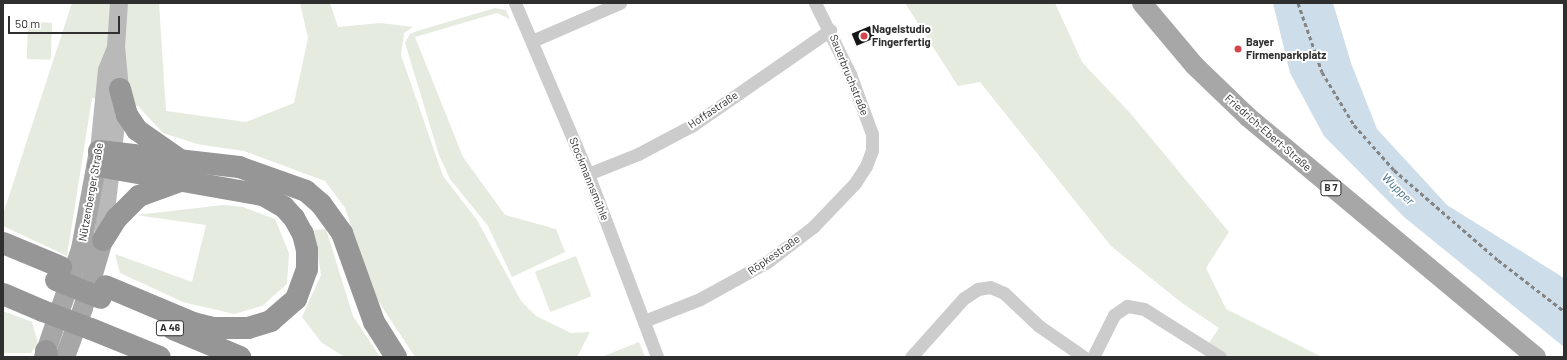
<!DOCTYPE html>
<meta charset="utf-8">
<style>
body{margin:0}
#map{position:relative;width:1567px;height:360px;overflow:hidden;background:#fff;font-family:Barlow,sans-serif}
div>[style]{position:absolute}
.green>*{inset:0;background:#e5ebdf;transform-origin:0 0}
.water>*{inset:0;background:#cddde9}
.building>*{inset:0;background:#161616;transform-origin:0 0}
.street>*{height:13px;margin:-6.5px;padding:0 6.5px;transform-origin:6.5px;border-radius:6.5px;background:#ccc}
.secondary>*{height:18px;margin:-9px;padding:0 9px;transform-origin:9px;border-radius:9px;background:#b9b9b9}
.primary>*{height:20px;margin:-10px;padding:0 10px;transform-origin:10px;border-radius:10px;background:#a7a7a7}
.highway>*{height:22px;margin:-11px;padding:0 11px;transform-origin:11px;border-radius:11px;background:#969696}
.rail>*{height:3px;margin-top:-1.5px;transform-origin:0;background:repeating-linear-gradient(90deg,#848484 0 4px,transparent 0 7px)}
.highway-bridge>*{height:22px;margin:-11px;padding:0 11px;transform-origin:11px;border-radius:11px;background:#969696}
.dots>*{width:11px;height:11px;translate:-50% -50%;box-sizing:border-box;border:2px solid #fff;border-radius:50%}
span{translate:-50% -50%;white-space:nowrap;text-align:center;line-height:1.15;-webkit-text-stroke:4px #fff;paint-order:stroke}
.shield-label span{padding:1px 3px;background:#fff;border:1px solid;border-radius:3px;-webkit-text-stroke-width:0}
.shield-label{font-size:10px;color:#2f2f2f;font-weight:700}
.poi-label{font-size:11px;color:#2f2f2f;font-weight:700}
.left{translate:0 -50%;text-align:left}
.street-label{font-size:11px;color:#2f2f2f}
.water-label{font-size:12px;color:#466e89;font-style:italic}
.frame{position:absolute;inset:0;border:4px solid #2f2f2f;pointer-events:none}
.scale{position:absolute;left:8px;top:16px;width:112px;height:18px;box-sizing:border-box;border:2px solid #2f2f2f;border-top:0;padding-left:5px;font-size:12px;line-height:14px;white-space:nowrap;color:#2f2f2f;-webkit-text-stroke:3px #fff;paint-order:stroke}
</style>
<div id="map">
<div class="green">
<div style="clip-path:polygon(72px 3px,159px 3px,166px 111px,246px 122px,294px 103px,308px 38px,300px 3px,330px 3px,338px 27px,381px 23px,413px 27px,404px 33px,401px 55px,443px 176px,477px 220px,521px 301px,536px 316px,571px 333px,590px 332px,577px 357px,415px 357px,375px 296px,345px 208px,325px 181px,244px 151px,197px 144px,163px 133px,138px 106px,92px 98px,67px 256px,3px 226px,3px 214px)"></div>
<div style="clip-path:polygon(905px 3px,1055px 3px,1082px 62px,1131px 114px,1229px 232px,1206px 268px,1226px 309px,1322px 357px,1210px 357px,1205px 349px,1219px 328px,1182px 303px,1111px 246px,980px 82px,958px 86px)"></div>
<div style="clip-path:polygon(495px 8px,506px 10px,510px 19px,497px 13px,415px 37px,463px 157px,505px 215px,556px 229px,565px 252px,512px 277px,488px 226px,450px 179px,439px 155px,405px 43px,410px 34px,417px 31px)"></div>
<div style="left:28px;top:22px;width:24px;height:37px;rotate:2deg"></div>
<div style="clip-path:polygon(223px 205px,243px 207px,275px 219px,289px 253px,287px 284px,262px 306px,234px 314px,183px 302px,120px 273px,115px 254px,192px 282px,206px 225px,136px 215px)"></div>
<div style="clip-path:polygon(326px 229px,353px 316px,380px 357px,345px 357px,322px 343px,302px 317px,321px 275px,314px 230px)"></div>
<div style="left:576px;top:256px;width:43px;height:44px;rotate:69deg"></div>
<div style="clip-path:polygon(3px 311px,32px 322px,38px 343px,31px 353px,3px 353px)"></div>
<div style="clip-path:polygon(639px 342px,645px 357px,604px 357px,604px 356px)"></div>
</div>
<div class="water">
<div style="clip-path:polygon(1273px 3px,1333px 3px,1351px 63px,1377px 129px,1447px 205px,1564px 278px,1564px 347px,1404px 217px,1324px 136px,1290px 73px)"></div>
</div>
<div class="building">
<div style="left:870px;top:26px;width:13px;height:20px;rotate:67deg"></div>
</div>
<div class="street">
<div style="left:515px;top:3px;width:186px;rotate:66.9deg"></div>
<div style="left:588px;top:174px;width:196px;rotate:69.3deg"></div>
<div style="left:532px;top:41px;width:96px;rotate:-23.4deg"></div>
<div style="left:588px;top:174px;width:54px;rotate:-21.8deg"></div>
<div style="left:638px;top:154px;width:62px;rotate:-27.8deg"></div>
<div style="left:693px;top:125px;width:167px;rotate:-34.7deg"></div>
<div style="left:644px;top:321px;width:60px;rotate:-21.4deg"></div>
<div style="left:700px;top:299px;width:77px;rotate:-28.9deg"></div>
<div style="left:767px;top:262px;width:58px;rotate:-37.3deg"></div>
<div style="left:813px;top:227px;width:61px;rotate:-46.3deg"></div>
<div style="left:855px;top:183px;width:20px;rotate:-57deg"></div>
<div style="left:866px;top:166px;width:17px;rotate:-69deg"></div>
<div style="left:872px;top:150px;width:16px;rotate:-90deg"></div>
<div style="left:872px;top:134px;width:64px;rotate:-110.1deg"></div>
<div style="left:850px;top:74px;width:79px;rotate:-116.2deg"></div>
<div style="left:911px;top:357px;width:79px;rotate:-48.1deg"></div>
<div style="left:964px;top:298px;width:17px;rotate:-33deg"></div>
<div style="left:978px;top:289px;width:12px;rotate:-9deg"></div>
<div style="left:990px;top:287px;width:15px;rotate:23deg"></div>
<div style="left:1004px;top:293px;width:48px;rotate:43.3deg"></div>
<div style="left:1039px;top:326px;width:55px;rotate:34.6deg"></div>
<div style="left:1093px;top:357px;width:47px;rotate:-63.4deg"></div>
<div style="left:1114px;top:315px;width:16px;rotate:-35deg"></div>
<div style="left:1127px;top:306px;width:17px;rotate:10deg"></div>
<div style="left:1144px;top:309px;width:90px;rotate:32.3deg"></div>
</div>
<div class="secondary">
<div style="left:99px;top:151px;width:81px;rotate:-84.4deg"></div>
<div style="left:107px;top:70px;width:24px;rotate:-68deg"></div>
<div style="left:103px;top:238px;width:150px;rotate:-83.5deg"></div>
<div style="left:120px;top:89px;width:42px;rotate:-95.4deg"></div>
<div style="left:116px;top:47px;width:44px;rotate:-86.1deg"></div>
</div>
<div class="primary">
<div style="left:1142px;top:3px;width:81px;rotate:50deg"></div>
<div style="left:1194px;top:65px;width:75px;rotate:43.9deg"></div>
<div style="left:1248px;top:117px;width:375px;rotate:39.8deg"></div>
<div style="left:44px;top:357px;width:114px;rotate:-71.1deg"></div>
<div style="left:81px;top:249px;width:100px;rotate:-79.6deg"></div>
<div style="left:65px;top:357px;width:52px;rotate:-69.8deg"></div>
<div style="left:83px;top:308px;width:71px;rotate:-73.6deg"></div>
</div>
<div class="highway">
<div style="left:120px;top:89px;width:27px;rotate:75deg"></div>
<div style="left:127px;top:115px;width:18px;rotate:56deg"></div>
<div style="left:137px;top:130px;width:49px;rotate:35deg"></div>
<div style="left:99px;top:151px;width:141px;rotate:6.5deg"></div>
<div style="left:239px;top:167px;width:71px;rotate:19.7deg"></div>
<div style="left:306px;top:191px;width:20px;rotate:41deg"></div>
<div style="left:321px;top:204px;width:36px;rotate:54deg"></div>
<div style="left:342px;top:233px;width:95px;rotate:70.2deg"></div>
<div style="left:374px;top:322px;width:41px;rotate:57.8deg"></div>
<div style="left:98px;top:166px;width:168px;rotate:10deg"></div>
<div style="left:263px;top:195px;width:24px;rotate:30deg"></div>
<div style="left:284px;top:207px;width:15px;rotate:48deg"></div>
<div style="left:294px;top:218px;width:18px;rotate:61deg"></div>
<div style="left:303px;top:234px;width:16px;rotate:76deg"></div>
<div style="left:307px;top:250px;width:19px;rotate:90deg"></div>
<div style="left:307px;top:269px;width:32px;rotate:110deg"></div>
<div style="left:296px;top:299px;width:33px;rotate:139deg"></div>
<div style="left:271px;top:321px;width:24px;rotate:163deg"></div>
<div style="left:248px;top:328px;width:35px;rotate:180deg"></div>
<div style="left:213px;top:328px;width:21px;rotate:-166deg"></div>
<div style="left:193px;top:323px;width:95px;rotate:-157.2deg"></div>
<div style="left:103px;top:240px;width:26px;rotate:-58deg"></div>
<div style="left:117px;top:218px;width:31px;rotate:-45deg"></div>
<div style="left:139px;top:196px;width:44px;rotate:-20.1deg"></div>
<div style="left:3px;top:243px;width:63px;rotate:22.5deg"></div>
<div style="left:3px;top:294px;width:43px;rotate:23deg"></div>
<div style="left:91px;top:329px;width:74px;rotate:22.1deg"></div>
<div style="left:173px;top:329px;width:73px;rotate:22.7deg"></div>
<div style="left:46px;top:351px;width:6px;rotate:81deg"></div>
</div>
<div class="rail">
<div style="left:1298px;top:3px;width:73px;rotate:70.8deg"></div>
<div style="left:1322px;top:72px;width:62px;rotate:58.9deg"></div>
<div style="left:1354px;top:125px;width:60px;rotate:48.4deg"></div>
<div style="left:1394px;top:170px;width:138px;rotate:40.9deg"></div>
<div style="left:1498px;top:260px;width:83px;rotate:37.7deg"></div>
</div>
<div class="highway-bridge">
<div style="left:56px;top:280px;width:48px;rotate:21.8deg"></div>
<div style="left:43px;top:311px;width:51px;rotate:20.6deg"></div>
</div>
<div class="dots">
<div style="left:864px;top:36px;background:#d3454d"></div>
<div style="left:1238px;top:49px;background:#d3454d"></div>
</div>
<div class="shield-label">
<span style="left:1331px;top:188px">B 7</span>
<span style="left:170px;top:328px">A 46</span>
</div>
<div class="poi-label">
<span class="left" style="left:872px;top:36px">Nagelstudio<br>Fingerfertig</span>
<span class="left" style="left:1246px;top:49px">Bayer<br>Firmenparkplatz</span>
</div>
<div class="street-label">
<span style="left:849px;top:75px;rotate:68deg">Sauerbruchstraße</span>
<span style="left:713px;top:110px;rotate:-34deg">Hoffastraße</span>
<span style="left:1268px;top:133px;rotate:41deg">Friedrich-Ebert-Straße</span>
<span style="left:589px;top:179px;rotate:68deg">Stockmannsmühle</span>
<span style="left:91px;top:192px;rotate:-80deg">Nützenberger Straße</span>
<span style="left:774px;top:255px;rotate:-35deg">Röpkestraße</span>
</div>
<div class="water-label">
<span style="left:1398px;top:189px;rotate:44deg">Wupper</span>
</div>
<div class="frame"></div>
<div class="scale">50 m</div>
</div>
